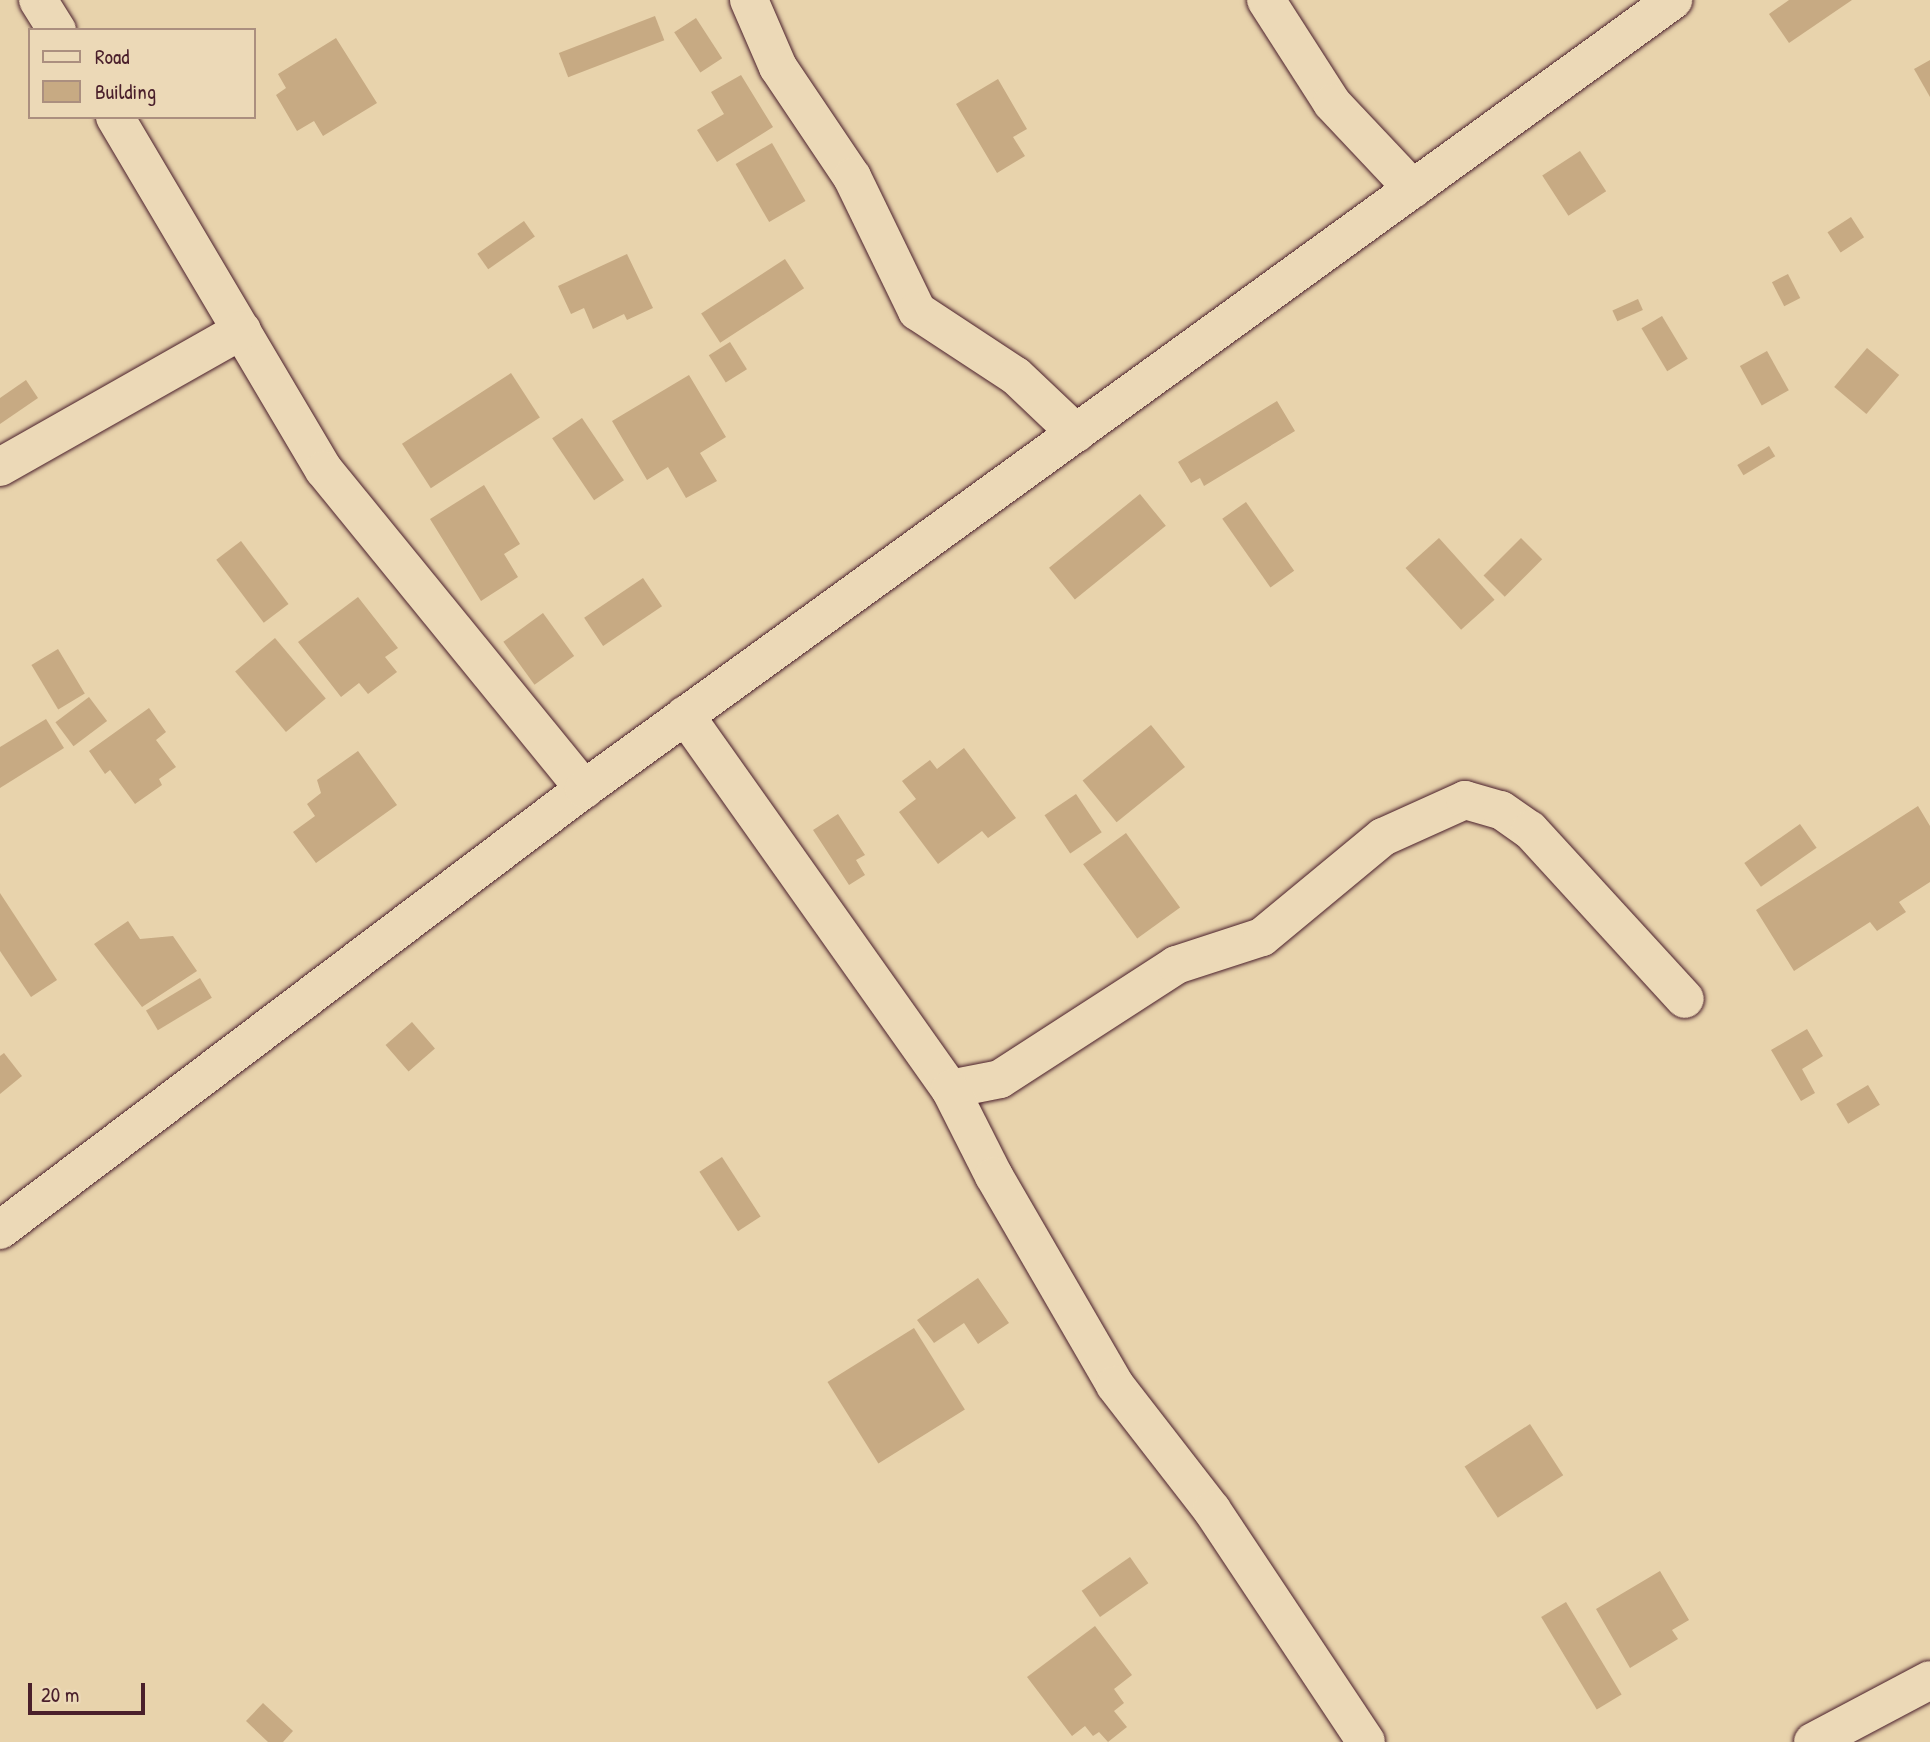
<!DOCTYPE html>
<style>
body{margin:0}
#map{position:relative;width:1930px;height:1742px;overflow:hidden;background:#e8d3ac;font-family:"Patrick Hand",sans-serif}
div>[style]{position:absolute}
.building>*{inset:0;background:#c7aa83;transform-origin:0 0}
.roads{filter:drop-shadow(0 0 2px #4a1f2b) drop-shadow(0 0 2px #4a1f2b)}
.minor>*{height:38px;margin:-19px;padding:0 19px;transform-origin:19px;border-radius:19px;background:#ecd9b7}
span{translate:-50% -50%;white-space:nowrap;text-align:center;line-height:1.15;-webkit-text-stroke:6px #ecd9b7;paint-order:stroke}
.legend{position:absolute;left:28px;top:28px;width:228px;height:91px;box-sizing:border-box;background:#ecd9b7;border:2px solid #ab8f7f;margin:0;padding:9px 12px;list-style:none;font-size:21px;color:#4a1f2b}
.legend li{display:flex;align-items:center;gap:14px;height:35px}
.legend b{width:35px;border:2px solid #ab8f7f}
.scale{position:absolute;left:28px;top:1683px;width:117px;height:32px;box-sizing:border-box;border:4px solid #4a1f2b;border-top:0;padding-left:9px;font-size:21px;line-height:24px;white-space:nowrap;color:#4a1f2b;-webkit-text-stroke:5px #ecd9b7;paint-order:stroke}
</style>
<div id="map">
<div class="building">
<div style="clip-path:polygon(1789px 0,1852px 0,1789px 43px,1769px 14px)"></div>
<div style="left:655px;top:16px;width:26px;height:103px;rotate:69deg"></div>
<div style="left:696px;top:18px;width:48px;height:26px;rotate:57deg"></div>
<div style="clip-path:polygon(336px 38px,377px 103px,323px 136px,314px 121px,297px 131px,276px 95px,286px 88px,278px 74px)"></div>
<div style="clip-path:polygon(1930px 60px,1930px 97px,1914px 69px)"></div>
<div style="clip-path:polygon(741px 75px,773px 127px,717px 162px,697px 130px,724px 114px,711px 92px)"></div>
<div style="clip-path:polygon(998px 79px,1027px 129px,1013px 137px,1025px 156px,997px 173px,956px 104px)"></div>
<div style="left:772px;top:143px;width:67px;height:42px;rotate:60deg"></div>
<div style="left:1580px;top:151px;width:48px;height:45px;rotate:57deg"></div>
<div style="left:1851px;top:217px;width:24px;height:28px;rotate:57deg"></div>
<div style="left:524px;top:221px;width:19px;height:57px;rotate:55deg"></div>
<div style="clip-path:polygon(627px 254px,653px 308px,627px 320px,624px 314px,593px 329px,584px 308px,571px 314px,558px 286px)"></div>
<div style="left:785px;top:259px;width:35px;height:100px;rotate:57deg"></div>
<div style="left:1788px;top:274px;width:27px;height:18px;rotate:63deg"></div>
<div style="left:1638px;top:299px;width:12px;height:28px;rotate:66deg"></div>
<div style="left:1662px;top:316px;width:50px;height:24px;rotate:59deg"></div>
<div style="left:730px;top:342px;width:32px;height:25px;rotate:58deg"></div>
<div style="left:1867px;top:348px;width:42px;height:51px;rotate:40deg"></div>
<div style="left:1767px;top:351px;width:45px;height:31px;rotate:61deg"></div>
<div style="left:511px;top:373px;width:53px;height:130px;rotate:57deg"></div>
<div style="clip-path:polygon(689px 375px,726px 437px,700px 453px,717px 481px,686px 498px,668px 467px,647px 480px,612px 421px)"></div>
<div style="clip-path:polygon(26px 380px,38px 398px,0 424px,0 398px)"></div>
<div style="clip-path:polygon(1277px 401px,1295px 431px,1204px 486px,1200px 478px,1191px 483px,1178px 462px)"></div>
<div style="left:582px;top:418px;width:75px;height:36px;rotate:56deg"></div>
<div style="left:1769px;top:446px;width:12px;height:37px;rotate:59deg"></div>
<div style="clip-path:polygon(484px 485px,520px 544px,504px 554px,518px 577px,481px 601px,430px 519px)"></div>
<div style="left:1140px;top:494px;width:41px;height:117px;rotate:51deg"></div>
<div style="left:1246px;top:502px;width:84px;height:29px;rotate:55deg"></div>
<div style="left:1439px;top:538px;width:83px;height:45px;rotate:48deg"></div>
<div style="left:1521px;top:538px;width:30px;height:53px;rotate:45deg"></div>
<div style="left:241px;top:541px;width:79px;height:31px;rotate:53deg"></div>
<div style="left:643px;top:578px;width:34px;height:71px;rotate:56deg"></div>
<div style="clip-path:polygon(358px 597px,398px 648px,385px 657px,397px 672px,368px 694px,359px 683px,341px 697px,298px 642px)"></div>
<div style="left:543px;top:613px;width:53px;height:49px;rotate:54deg"></div>
<div style="left:275px;top:638px;width:79px;height:52px;rotate:50deg"></div>
<div style="left:58px;top:649px;width:52px;height:31px;rotate:59deg"></div>
<div style="left:89px;top:697px;width:30px;height:42px;rotate:53deg"></div>
<div style="clip-path:polygon(149px 708px,166px 732px,156px 740px,176px 767px,159px 779px,162px 785px,135px 804px,110px 770px,105px 774px,89px 751px)"></div>
<div style="clip-path:polygon(46px 719px,64px 748px,0 788px,0 747px)"></div>
<div style="left:1151px;top:725px;width:54px;height:88px;rotate:51deg"></div>
<div style="clip-path:polygon(964px 748px,1016px 818px,988px 838px,982px 831px,938px 864px,899px 812px,916px 799px,902px 781px,930px 760px,937px 769px)"></div>
<div style="clip-path:polygon(358px 751px,397px 805px,316px 863px,293px 832px,315px 816px,307px 804px,321px 793px,317px 780px)"></div>
<div style="left:1076px;top:794px;width:46px;height:38px;rotate:56deg"></div>
<div style="clip-path:polygon(1918px 806px,1930px 826px,1930px 882px,1899px 902px,1906px 912px,1877px 931px,1870px 922px,1794px 971px,1756px 910px)"></div>
<div style="clip-path:polygon(838px 814px,865px 855px,856px 860px,865px 875px,849px 885px,813px 830px)"></div>
<div style="left:1800px;top:824px;width:29px;height:68px;rotate:55deg"></div>
<div style="left:1126px;top:833px;width:92px;height:53px;rotate:54deg"></div>
<div style="clip-path:polygon(0 893px,57px 980px,31px 997px,0 951px)"></div>
<div style="clip-path:polygon(128px 921px,140px 939px,173px 936px,197px 971px,142px 1007px,94px 944px)"></div>
<div style="left:200px;top:978px;width:23px;height:63px;rotate:59deg"></div>
<div style="left:412px;top:1022px;width:35px;height:35px;rotate:49deg"></div>
<div style="clip-path:polygon(1807px 1029px,1823px 1056px,1802px 1069px,1815px 1093px,1801px 1101px,1771px 1050px)"></div>
<div style="clip-path:polygon(4px 1053px,22px 1076px,0 1094px,0 1056px)"></div>
<div style="left:1868px;top:1085px;width:23px;height:37px;rotate:59deg"></div>
<div style="left:722px;top:1157px;width:71px;height:27px;rotate:57deg"></div>
<div style="clip-path:polygon(978px 1278px,1009px 1323px,978px 1344px,964px 1323px,934px 1343px,917px 1320px)"></div>
<div style="left:914px;top:1328px;width:96px;height:102px;rotate:58deg"></div>
<div style="left:1530px;top:1424px;width:61px;height:78px;rotate:57deg"></div>
<div style="left:1130px;top:1557px;width:32px;height:59px;rotate:55deg"></div>
<div style="clip-path:polygon(1660px 1571px,1689px 1620px,1672px 1630px,1678px 1639px,1630px 1668px,1596px 1609px)"></div>
<div style="left:1566px;top:1602px;width:108px;height:29px;rotate:59deg"></div>
<div style="clip-path:polygon(1095px 1626px,1132px 1675px,1114px 1689px,1124px 1703px,1114px 1711px,1127px 1727px,1108px 1742px,1099px 1732px,1093px 1736px,1085px 1726px,1072px 1736px,1027px 1677px)"></div>
<div style="clip-path:polygon(263px 1703px,293px 1731px,283px 1742px,268px 1742px,246px 1721px)"></div>
</div>
<div class="roads">
<div class="minor">
<div style="left:38px;top:0;width:36px;rotate:58deg"></div>
<div style="left:749px;top:0;width:73px;rotate:66.6deg"></div>
<div style="left:778px;top:67px;width:133px;rotate:56.1deg"></div>
<div style="left:852px;top:177px;width:149px;rotate:64.1deg"></div>
<div style="left:917px;top:311px;width:118px;rotate:33.3deg"></div>
<div style="left:1016px;top:376px;width:83px;rotate:43.5deg"></div>
<div style="left:1266px;top:0;width:122px;rotate:57.3deg"></div>
<div style="left:1332px;top:103px;width:118px;rotate:46.7deg"></div>
<div style="left:115px;top:117px;width:410px;rotate:59.4deg"></div>
<div style="left:324px;top:470px;width:412px;rotate:50.8deg"></div>
<div style="left:0;top:467px;width:278px;rotate:-29.5deg"></div>
<div style="left:685px;top:715px;width:458px;rotate:54.7deg"></div>
<div style="left:950px;top:1089px;width:51px;rotate:-11.3deg"></div>
<div style="left:1000px;top:1079px;width:210px;rotate:-32.9deg"></div>
<div style="left:1176px;top:965px;width:90px;rotate:-18deg"></div>
<div style="left:1262px;top:937px;width:157px;rotate:-39.6deg"></div>
<div style="left:1383px;top:837px;width:90px;rotate:-24.3deg"></div>
<div style="left:1465px;top:800px;width:37px;rotate:16deg"></div>
<div style="left:1501px;top:810px;width:35px;rotate:35deg"></div>
<div style="left:1530px;top:830px;width:229px;rotate:47.5deg"></div>
<div style="left:950px;top:1089px;width:97px;rotate:63.2deg"></div>
<div style="left:994px;top:1176px;width:241px;rotate:59.9deg"></div>
<div style="left:1115px;top:1385px;width:158px;rotate:52.2deg"></div>
<div style="left:1212px;top:1510px;width:278px;rotate:56.4deg"></div>
<div style="left:0;top:1230px;width:732px;rotate:-37.06deg"></div>
<div style="left:584px;top:789px;width:1345px;rotate:-35.92deg"></div>
<div style="left:1813px;top:1742px;width:132px;rotate:-27.9deg"></div>
</div>
</div>
<ul class="legend">
<li><b style="height:9px;background:#ecd9b7"></b>Road</li>
<li><b style="height:19px;background:#c7aa83"></b>Building</li>
</ul>
<div class="scale">20 m</div>
</div>
